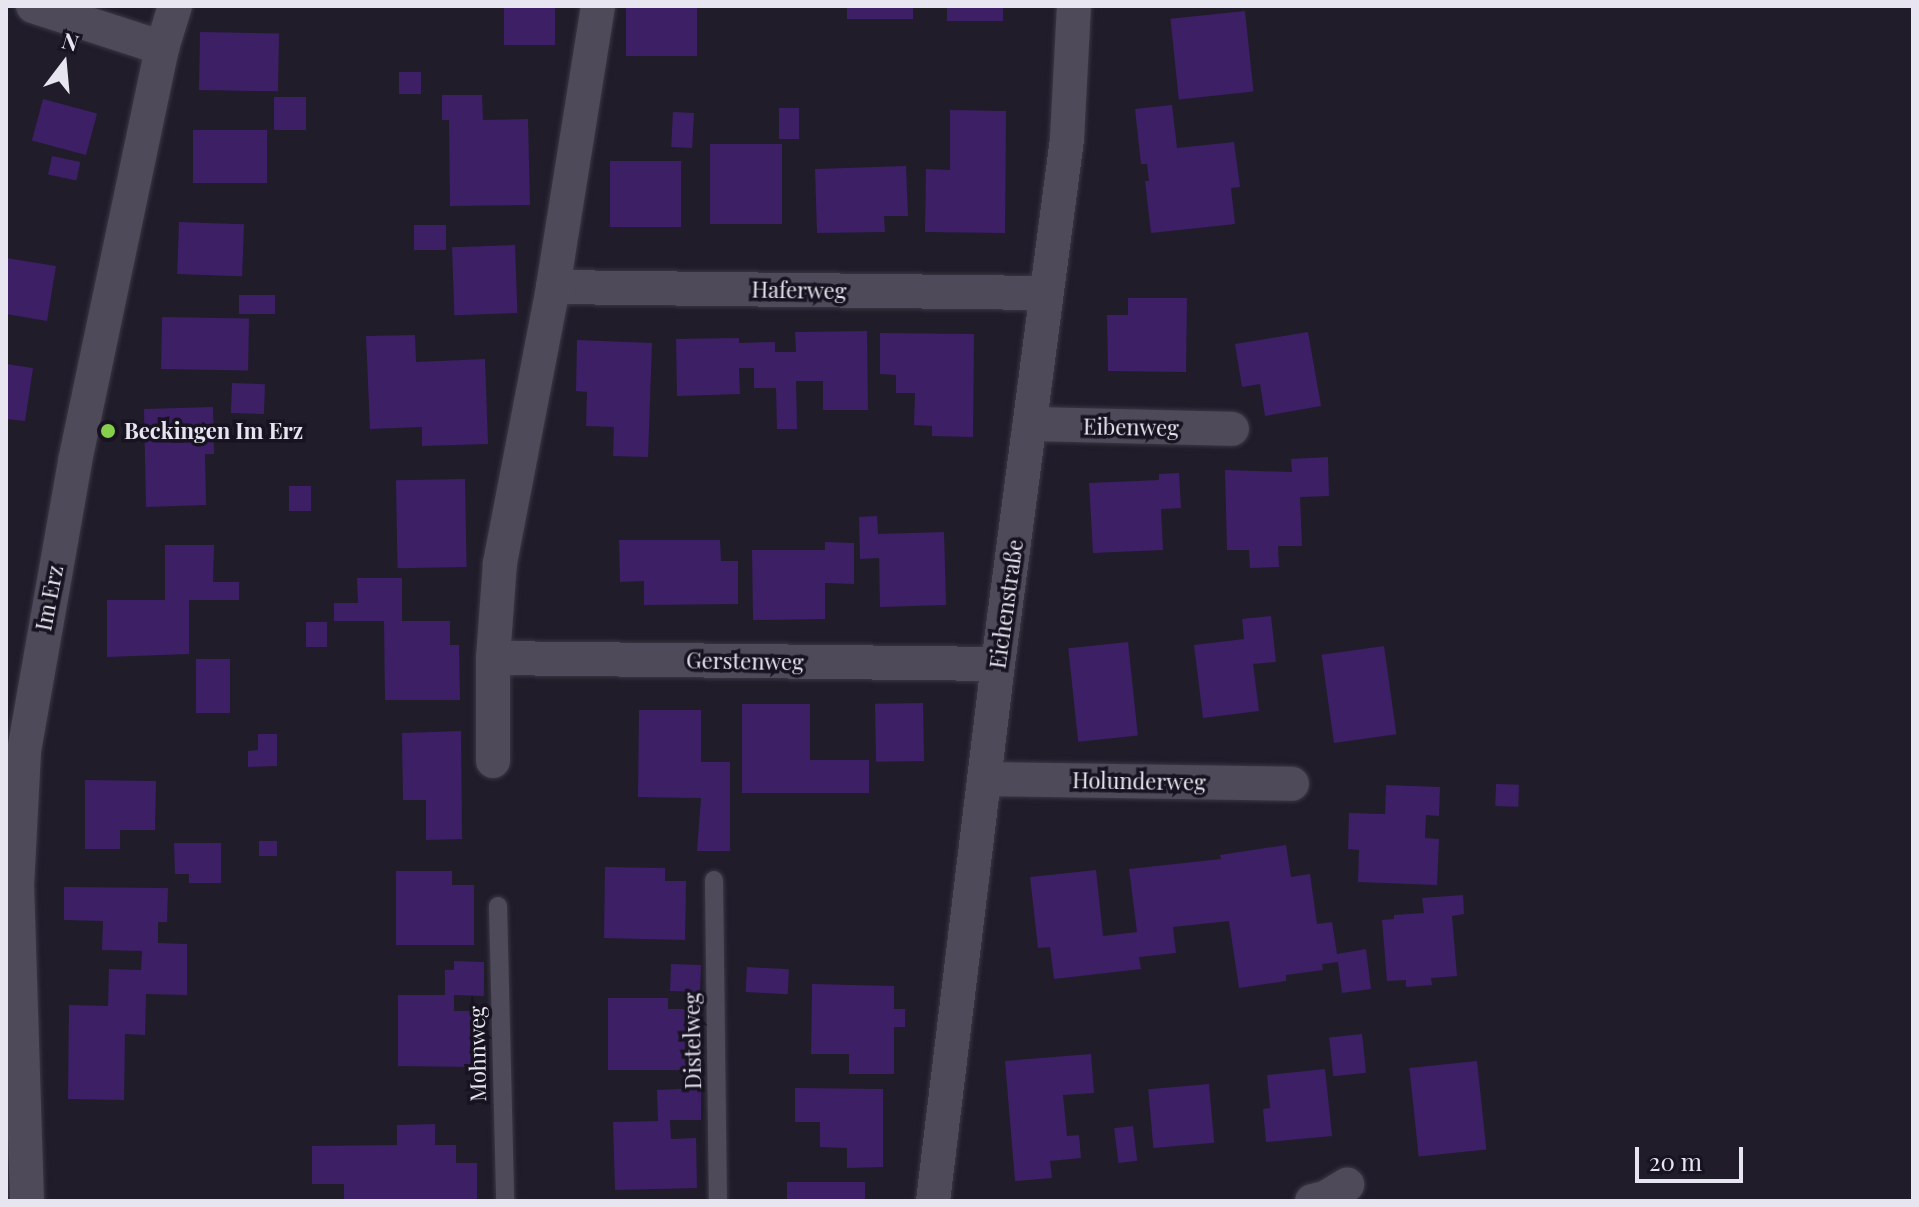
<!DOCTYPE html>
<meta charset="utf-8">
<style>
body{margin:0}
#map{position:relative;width:1919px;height:1207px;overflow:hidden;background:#201c2a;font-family:"Playfair Display",serif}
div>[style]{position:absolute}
.building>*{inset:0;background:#3d1f65;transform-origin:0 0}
.roads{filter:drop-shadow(0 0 2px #3b3743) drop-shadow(0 0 2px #3b3743)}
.lane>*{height:18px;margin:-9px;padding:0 9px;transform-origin:9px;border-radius:9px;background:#4f4a5a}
.street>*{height:34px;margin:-17px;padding:0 17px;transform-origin:17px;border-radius:17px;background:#4f4a5a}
.dots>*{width:22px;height:22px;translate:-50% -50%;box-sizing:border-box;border:4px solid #171320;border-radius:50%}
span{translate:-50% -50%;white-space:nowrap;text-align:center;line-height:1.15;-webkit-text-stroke:7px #171320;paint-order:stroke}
.street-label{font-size:22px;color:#e7e5ef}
.poi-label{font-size:22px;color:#e7e5ef;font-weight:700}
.left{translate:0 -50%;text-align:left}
.frame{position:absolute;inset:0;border:8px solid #e7e5ef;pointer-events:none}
.north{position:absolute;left:24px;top:24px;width:80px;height:80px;-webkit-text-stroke:6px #171320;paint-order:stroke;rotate:16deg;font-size:22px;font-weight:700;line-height:32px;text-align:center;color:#e7e5ef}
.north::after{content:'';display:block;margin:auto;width:28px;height:36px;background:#e7e5ef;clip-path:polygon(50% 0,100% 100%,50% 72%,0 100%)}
.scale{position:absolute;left:1635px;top:1147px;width:108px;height:36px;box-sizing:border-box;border:4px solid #e7e5ef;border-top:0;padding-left:10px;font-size:24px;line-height:28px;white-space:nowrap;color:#e7e5ef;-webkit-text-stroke:6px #171320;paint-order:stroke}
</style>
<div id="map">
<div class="building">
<div style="left:504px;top:6px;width:51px;height:39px"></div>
<div style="left:626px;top:6px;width:71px;height:50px"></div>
<div style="left:847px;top:6px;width:66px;height:13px"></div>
<div style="left:947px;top:6px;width:56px;height:15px"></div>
<div style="left:1245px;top:11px;width:81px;height:75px;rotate:84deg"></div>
<div style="left:200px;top:32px;width:79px;height:58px;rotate:1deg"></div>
<div style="left:421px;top:72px;width:22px;height:22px;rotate:90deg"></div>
<div style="clip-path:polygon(442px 95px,482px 95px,483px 120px,528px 119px,530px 205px,450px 206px,449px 120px,442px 120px)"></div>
<div style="left:274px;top:97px;width:32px;height:33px"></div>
<div style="left:43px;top:99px;width:56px;height:43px;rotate:15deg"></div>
<div style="clip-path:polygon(1172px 105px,1177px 148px,1234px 142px,1240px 187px,1231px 188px,1235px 224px,1151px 233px,1145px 181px,1149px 181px,1147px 164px,1141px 164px,1135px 109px)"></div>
<div style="left:779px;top:108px;width:20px;height:31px"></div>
<div style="clip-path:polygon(950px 110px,1006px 111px,1005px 233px,925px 232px,926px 169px,950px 170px)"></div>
<div style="left:673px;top:112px;width:21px;height:35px;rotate:3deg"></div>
<div style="left:193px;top:130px;width:74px;height:53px"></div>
<div style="left:710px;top:144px;width:72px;height:80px"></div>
<div style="left:52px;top:156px;width:29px;height:19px;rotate:12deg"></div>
<div style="left:610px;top:161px;width:71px;height:66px"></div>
<div style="clip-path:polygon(906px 166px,908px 216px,884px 216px,885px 232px,817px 233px,815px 169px)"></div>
<div style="left:179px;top:222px;width:65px;height:52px;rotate:2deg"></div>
<div style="left:414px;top:225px;width:32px;height:25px"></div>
<div style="left:515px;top:245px;width:68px;height:63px;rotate:88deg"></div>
<div style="clip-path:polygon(6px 258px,56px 266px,47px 321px,6px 314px)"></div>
<div style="left:239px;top:295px;width:36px;height:19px"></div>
<div style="clip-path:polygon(1128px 298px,1187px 298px,1186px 372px,1108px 371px,1107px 315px,1128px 315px)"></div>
<div style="left:162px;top:317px;width:87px;height:52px;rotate:1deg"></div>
<div style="clip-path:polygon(867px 331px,868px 410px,823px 410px,823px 381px,796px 381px,797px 429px,777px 429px,776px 388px,754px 388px,754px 368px,739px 368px,740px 394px,677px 396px,676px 339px,739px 338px,739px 343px,775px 342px,775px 352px,796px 352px,795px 332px)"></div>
<div style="clip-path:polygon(1308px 332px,1321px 406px,1265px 416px,1260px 384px,1242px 387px,1235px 344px)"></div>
<div style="clip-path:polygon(880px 333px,974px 334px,973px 437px,932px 436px,932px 426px,914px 425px,915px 393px,896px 393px,896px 375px,880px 374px)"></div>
<div style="clip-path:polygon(415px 335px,416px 362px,485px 359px,488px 444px,422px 446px,422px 427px,370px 429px,366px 336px)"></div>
<div style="clip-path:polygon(577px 340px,652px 343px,648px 457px,613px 456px,614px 427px,586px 426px,587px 392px,576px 391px)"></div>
<div style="clip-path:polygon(6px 364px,33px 368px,25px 421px,6px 419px)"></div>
<div style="left:232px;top:383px;width:33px;height:30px;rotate:2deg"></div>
<div style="clip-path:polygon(213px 407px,214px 454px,205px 454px,206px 505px,146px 507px,144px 409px)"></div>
<div style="clip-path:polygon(1328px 457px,1329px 496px,1300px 497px,1302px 546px,1278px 546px,1279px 567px,1250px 568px,1249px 550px,1227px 550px,1225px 470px,1292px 472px,1291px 459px)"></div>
<div style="clip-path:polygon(1179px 473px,1181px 508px,1161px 509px,1163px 550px,1093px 553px,1089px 483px,1159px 480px,1159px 474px)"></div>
<div style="left:465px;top:479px;width:88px;height:69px;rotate:89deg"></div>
<div style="left:289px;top:486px;width:22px;height:25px"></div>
<div style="clip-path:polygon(877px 516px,878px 534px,944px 532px,946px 605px,880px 607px,879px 558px,860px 559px,859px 517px)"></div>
<div style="clip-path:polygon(619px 540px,720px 540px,721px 561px,738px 561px,738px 604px,644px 605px,644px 581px,620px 582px)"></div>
<div style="clip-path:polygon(825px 542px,854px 543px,854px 584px,825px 583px,825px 619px,753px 620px,752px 550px,825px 550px)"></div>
<div style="clip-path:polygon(165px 545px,214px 545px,213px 582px,239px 582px,239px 600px,189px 600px,189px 654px,107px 657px,107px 600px,165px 600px)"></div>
<div style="clip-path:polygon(357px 578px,402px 578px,402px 621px,450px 621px,450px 645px,459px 645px,460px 700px,385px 700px,384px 621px,334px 621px,334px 603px,358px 603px)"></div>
<div style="clip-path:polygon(1271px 616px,1276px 662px,1253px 664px,1259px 711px,1203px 718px,1194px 645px,1244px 639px,1242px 619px)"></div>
<div style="left:306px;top:622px;width:21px;height:25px"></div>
<div style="left:1128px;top:642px;width:94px;height:60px;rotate:84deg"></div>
<div style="left:1384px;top:646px;width:89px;height:63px;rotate:82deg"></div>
<div style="left:196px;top:659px;width:34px;height:54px"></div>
<div style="left:923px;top:703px;width:58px;height:48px;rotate:89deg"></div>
<div style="clip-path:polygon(742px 704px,810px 704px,810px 760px,869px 760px,869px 793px,742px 793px)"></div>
<div style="clip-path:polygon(639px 710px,701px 710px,701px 762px,730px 762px,730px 851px,697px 851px,701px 798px,638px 797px)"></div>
<div style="clip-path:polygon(461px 731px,462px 839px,426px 840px,426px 800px,403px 800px,402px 733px)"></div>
<div style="clip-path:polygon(258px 734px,277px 734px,277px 766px,248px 767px,248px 751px,258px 750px)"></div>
<div style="clip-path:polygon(85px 780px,156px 781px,155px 830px,120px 830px,120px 849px,85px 849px)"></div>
<div style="left:1496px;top:784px;width:23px;height:22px;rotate:2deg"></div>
<div style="clip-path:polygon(1386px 785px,1440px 787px,1439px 816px,1426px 815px,1425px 838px,1439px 839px,1437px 885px,1358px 882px,1359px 850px,1348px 849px,1349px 813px,1385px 814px)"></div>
<div style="left:259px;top:841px;width:18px;height:15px"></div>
<div style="clip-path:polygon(174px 843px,221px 843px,221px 883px,189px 883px,189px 874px,175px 874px)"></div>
<div style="clip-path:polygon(1286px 845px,1291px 877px,1310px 874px,1317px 924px,1332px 922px,1337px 954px,1366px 949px,1371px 989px,1342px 993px,1338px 962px,1322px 964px,1323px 970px,1286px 975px,1286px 981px,1239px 988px,1229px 921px,1173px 927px,1176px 953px,1139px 957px,1141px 969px,1054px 979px,1050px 947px,1038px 948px,1030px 877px,1096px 870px,1103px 936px,1137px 932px,1129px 869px,1221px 859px,1220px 855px)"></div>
<div style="clip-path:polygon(605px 867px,665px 868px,665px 881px,686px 881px,685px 940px,604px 938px)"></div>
<div style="clip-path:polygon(396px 871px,452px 871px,452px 885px,474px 885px,474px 945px,396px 945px)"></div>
<div style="clip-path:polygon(64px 887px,168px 888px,167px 922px,158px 922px,158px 943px,187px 944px,187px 995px,146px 994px,145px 1035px,125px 1034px,124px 1100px,68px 1099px,69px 1005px,108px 1006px,109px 969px,141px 970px,142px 951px,102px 950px,103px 921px,64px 920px)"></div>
<div style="clip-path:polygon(1463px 895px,1464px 914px,1452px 916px,1457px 976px,1431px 978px,1432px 985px,1406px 987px,1406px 980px,1387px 981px,1382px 920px,1394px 919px,1394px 915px,1424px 913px,1422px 898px)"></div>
<div style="clip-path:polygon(454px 961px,484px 962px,484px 996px,454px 995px,454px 1011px,476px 1011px,476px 1067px,398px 1066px,398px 995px,445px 995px,445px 970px,454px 970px)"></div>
<div style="left:671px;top:964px;width:30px;height:27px;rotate:2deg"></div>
<div style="left:747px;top:967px;width:42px;height:25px;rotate:3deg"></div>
<div style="clip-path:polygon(812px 984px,894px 986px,894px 1009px,905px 1009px,905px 1027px,894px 1027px,894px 1074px,849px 1074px,849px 1054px,811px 1054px)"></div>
<div style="clip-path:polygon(608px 998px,668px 998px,668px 1009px,689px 1009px,689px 1070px,608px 1070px)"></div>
<div style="left:1362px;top:1034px;width:39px;height:33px;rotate:84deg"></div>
<div style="clip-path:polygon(1091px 1054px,1094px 1093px,1063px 1095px,1067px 1136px,1079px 1135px,1081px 1158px,1050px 1161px,1052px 1178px,1015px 1181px,1005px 1061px)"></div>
<div style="left:1477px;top:1061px;width:89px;height:68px;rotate:84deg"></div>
<div style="clip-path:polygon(1325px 1069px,1332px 1136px,1266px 1142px,1263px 1109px,1270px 1108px,1267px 1075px)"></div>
<div style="left:1209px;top:1084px;width:59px;height:61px;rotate:85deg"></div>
<div style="clip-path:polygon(701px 1088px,701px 1120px,670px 1120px,671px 1139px,696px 1138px,697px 1188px,615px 1190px,613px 1122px,658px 1121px,657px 1090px)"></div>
<div style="clip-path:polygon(795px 1088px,883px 1089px,883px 1167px,847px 1168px,847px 1148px,820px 1147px,820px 1122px,795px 1122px)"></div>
<div style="clip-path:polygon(435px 1124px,435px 1145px,456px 1145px,456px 1163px,477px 1163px,477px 1201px,344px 1201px,344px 1184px,312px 1184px,312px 1146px,397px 1145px,397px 1125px)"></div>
<div style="left:1133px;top:1126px;width:35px;height:19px;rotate:83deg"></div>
<div style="left:865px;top:1182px;width:19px;height:78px;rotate:90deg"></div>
</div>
<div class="roads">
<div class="lane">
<div style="left:714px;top:880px;width:321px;rotate:89.3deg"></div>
<div style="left:498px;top:906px;width:295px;rotate:88.6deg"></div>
</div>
<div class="street">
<div style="left:33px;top:6px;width:136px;rotate:18deg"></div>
<div style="left:553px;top:287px;width:493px;rotate:0.7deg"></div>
<div style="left:1031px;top:424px;width:201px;rotate:1.4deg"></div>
<div style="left:493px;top:658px;width:505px;rotate:0.68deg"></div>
<div style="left:493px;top:761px;width:103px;rotate:-90deg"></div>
<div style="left:493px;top:658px;width:95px;rotate:-85.8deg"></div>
<div style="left:500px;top:563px;width:281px;rotate:-79.1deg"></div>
<div style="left:553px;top:287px;width:285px;rotate:-80.9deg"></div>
<div style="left:985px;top:779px;width:307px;rotate:0.9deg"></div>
<div style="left:27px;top:1201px;width:315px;rotate:-91.8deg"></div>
<div style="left:17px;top:886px;width:135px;rotate:-87deg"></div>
<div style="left:24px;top:751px;width:294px;rotate:-80deg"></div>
<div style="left:75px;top:461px;width:422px;rotate:-78.1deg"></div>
<div style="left:162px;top:48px;width:44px;rotate:-72.8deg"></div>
<div style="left:933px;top:1201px;width:541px;rotate:-83.1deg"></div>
<div style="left:998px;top:664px;width:530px;rotate:-82.51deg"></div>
<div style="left:1067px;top:139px;width:133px;rotate:-87deg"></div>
<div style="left:1312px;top:1201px;width:13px;rotate:-13deg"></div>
<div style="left:1325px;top:1198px;width:26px;rotate:-31deg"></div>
</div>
</div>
<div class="dots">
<div style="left:108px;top:431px;background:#85cf4d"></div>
</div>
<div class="street-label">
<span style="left:799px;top:290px;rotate:1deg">Haferweg</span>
<span style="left:1131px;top:427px;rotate:1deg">Eibenweg</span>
<span style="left:49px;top:598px;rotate:-79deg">Im Erz</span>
<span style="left:1006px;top:604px;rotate:-82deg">Eichenstraße</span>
<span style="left:745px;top:661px;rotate:1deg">Gerstenweg</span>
<span style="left:1139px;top:781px;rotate:1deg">Holunderweg</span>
<span style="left:692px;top:1041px;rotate:-91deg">Distelweg</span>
<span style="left:477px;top:1054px;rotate:-91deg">Mohnweg</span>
</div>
<div class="poi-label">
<span class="left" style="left:124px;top:431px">Beckingen Im Erz</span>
</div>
<div class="frame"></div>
<div class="north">N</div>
<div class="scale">20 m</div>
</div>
